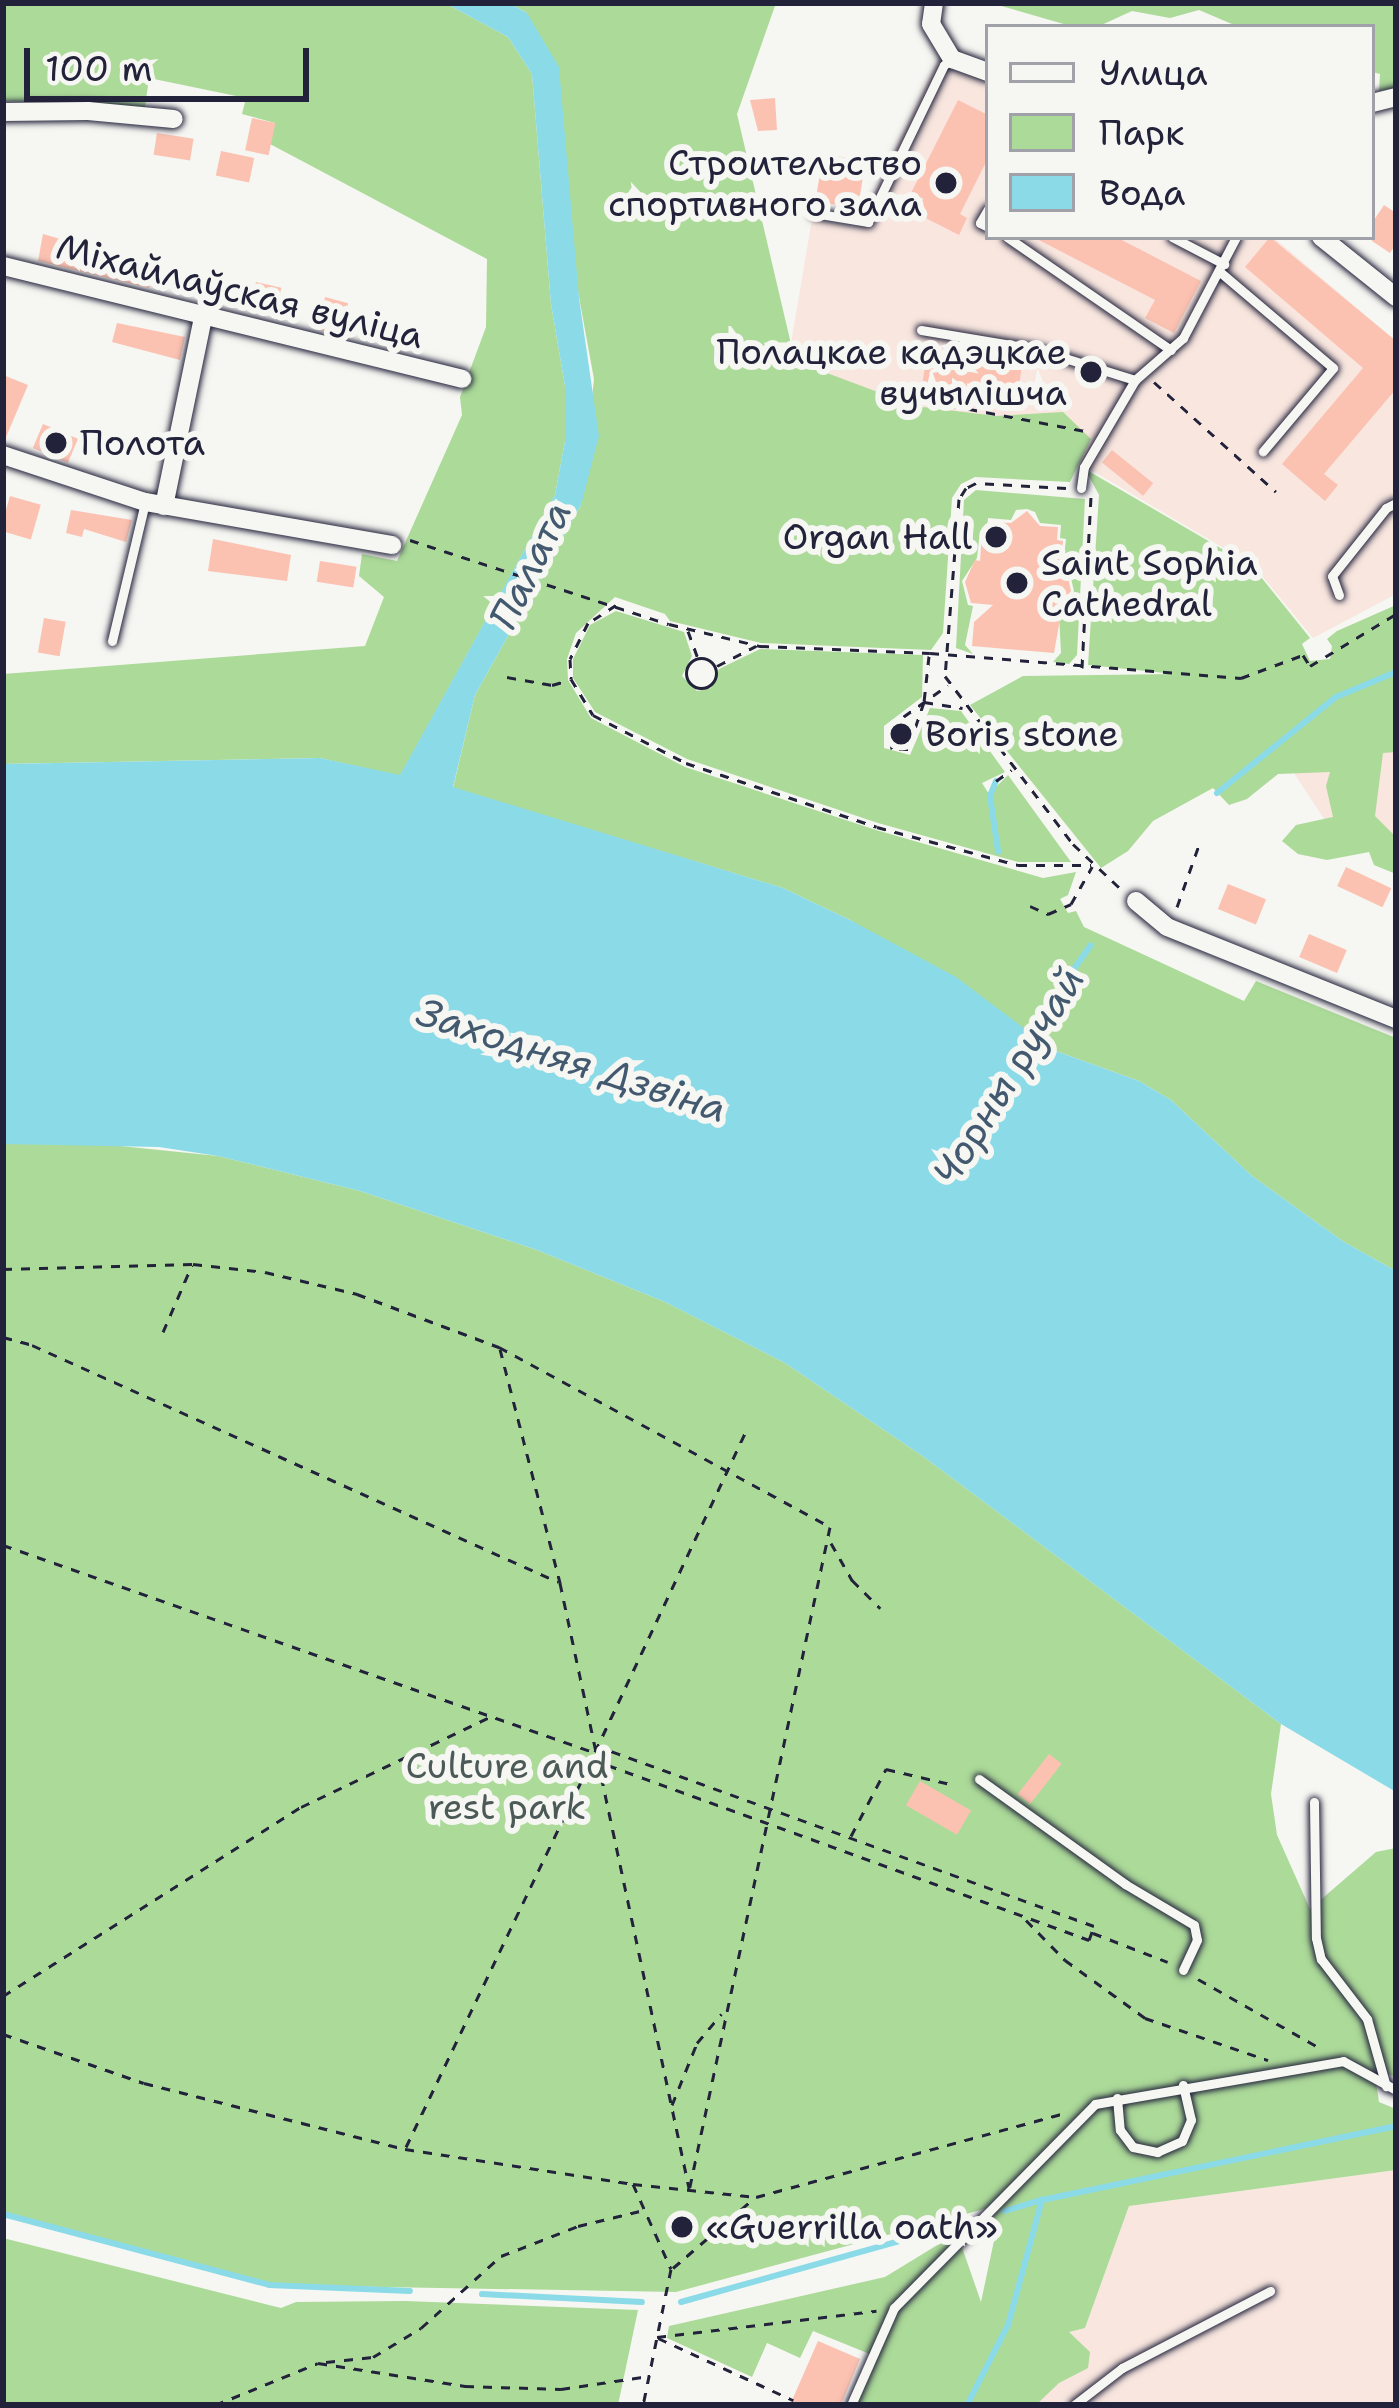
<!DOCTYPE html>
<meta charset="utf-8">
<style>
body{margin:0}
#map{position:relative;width:1399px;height:2408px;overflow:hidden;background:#f6f6f2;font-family:"Shantell Sans",sans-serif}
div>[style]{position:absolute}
.built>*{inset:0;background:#f8e6df}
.green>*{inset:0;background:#acda99}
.water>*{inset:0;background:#8bdae7}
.stream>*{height:6px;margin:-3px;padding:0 3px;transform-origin:3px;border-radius:3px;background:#8bdae7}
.building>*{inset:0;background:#fbc2b2;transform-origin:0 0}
.path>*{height:3px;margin-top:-1.5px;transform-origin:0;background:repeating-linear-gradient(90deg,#22223b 0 9px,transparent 0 18px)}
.path>.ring{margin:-1.5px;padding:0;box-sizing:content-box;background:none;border:3px solid #22223b;border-radius:50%}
.roads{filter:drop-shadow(0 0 3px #22223b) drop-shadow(0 0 3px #22223b)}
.lane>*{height:9px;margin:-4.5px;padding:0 4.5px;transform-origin:4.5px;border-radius:4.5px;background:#f6f6f2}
.street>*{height:18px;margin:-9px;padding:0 9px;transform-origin:9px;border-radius:9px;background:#f6f6f2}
.dots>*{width:33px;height:33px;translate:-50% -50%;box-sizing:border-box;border:6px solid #f6f6f2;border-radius:50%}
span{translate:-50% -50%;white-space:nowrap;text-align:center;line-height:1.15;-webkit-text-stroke:12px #f6f6f2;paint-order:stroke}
.poi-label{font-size:36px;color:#22223b}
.right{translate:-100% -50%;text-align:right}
.left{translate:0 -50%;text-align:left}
.street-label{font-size:36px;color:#22223b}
.park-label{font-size:36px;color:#4b5957}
.water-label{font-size:39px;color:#42596f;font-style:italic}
.frame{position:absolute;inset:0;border:6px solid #22223b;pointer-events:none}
.legend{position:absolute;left:985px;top:24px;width:390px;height:216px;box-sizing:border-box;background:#f6f6f2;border:3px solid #a1a1a9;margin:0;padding:15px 21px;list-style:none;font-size:36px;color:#22223b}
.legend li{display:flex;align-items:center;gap:24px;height:60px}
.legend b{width:60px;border:3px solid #a1a1a9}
.scale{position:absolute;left:24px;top:48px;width:285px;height:54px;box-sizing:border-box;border:6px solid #22223b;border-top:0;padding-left:15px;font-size:36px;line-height:42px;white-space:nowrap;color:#22223b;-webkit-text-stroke:9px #f6f6f2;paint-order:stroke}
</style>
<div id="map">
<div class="built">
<div style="clip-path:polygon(959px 50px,988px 63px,988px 237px,1273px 237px,1396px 341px,1396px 594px,1313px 638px,1254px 566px,1042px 441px,781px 403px,812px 219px,858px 227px,940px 55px)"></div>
<div style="clip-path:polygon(1396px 724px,1396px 843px,1330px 828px,1292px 770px)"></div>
<div style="clip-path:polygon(1396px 2170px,1396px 2405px,998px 2405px,1046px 2337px,1085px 2328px,1129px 2206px)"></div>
</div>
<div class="green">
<div style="clip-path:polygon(3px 3px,445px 3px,508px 37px,532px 74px,551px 304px,565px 386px,565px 441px,555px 495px,400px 776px,320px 758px,3px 764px,3px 674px,365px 646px,384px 597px,359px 576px,362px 554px,397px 561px,462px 415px,460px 397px,486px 327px,487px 259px,270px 144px,275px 123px,242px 114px,246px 98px,149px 78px,145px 107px,3px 101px)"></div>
<div style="clip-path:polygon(509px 3px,776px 3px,737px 114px,795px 361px,915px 406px,996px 416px,1063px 412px,1091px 439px,1070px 482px,975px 477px,961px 484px,952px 498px,943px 633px,931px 650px,761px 643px,670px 621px,665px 614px,615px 597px,576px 633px,567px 659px,568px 680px,591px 718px,685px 767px,876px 830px,1043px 878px,1076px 872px,1068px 895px,1060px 899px,1068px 913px,1076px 911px,1084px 927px,1244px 1001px,1256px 981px,1396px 1038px,1396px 1271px,1344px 1242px,1252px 1176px,1171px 1100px,1139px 1081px,1053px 1050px,850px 920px,783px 888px,453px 788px,475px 695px,581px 505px,594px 379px,527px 13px)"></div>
<div style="clip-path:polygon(991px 3px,1396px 3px,1396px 88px,1379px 91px,1380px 74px,1372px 72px,1372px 27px,1239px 27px,1199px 10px,1170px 18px,1132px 11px,1097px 27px,1074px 27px)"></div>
<div style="clip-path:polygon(1085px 469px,1253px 567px,1310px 638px,1302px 644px,1310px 661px,1330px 659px,1332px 646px,1327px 639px,1337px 631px,1396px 605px,1396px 752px,1383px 753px,1375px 816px,1396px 837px,1396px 874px,1374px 865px,1369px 852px,1327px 860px,1298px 854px,1282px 841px,1296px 825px,1333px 817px,1326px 786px,1330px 772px,1278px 774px,1247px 799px,1229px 805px,1213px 788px,1153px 821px,1128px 851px,1101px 868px,970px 705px,1023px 676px,1175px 674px,1088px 665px,1099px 495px)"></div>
<div style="clip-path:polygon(976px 490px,1085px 499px,1077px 655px,1069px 664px,1053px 662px,1061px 653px,1059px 614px,1064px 614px,1074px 591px,1068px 566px,1063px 565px,1066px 539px,1060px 538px,1061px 525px,1040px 523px,1035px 512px,1027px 509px,1016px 510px,1011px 520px,988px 518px,987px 531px,980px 531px,977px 558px,962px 581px,968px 605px,973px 606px,965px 645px,973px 654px,956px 648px,964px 500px)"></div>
<div style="clip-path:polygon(616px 611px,684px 632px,692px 656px,682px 676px,697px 691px,711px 688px,719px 669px,760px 649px,923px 655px,922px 697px,884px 726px,884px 748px,910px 755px,930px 708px,961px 711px,1005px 772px,982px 783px,989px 794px,1008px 775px,1071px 862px,1018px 862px,878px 823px,687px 759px,595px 712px,573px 678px,573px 659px,590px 625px)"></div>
<div style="clip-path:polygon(91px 1143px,218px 1156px,360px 1191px,537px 1250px,665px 1302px,785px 1363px,924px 1457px,1281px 1724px,1271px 1794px,1277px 1835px,1310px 1909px,1376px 1852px,1396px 1848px,1396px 2077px,1374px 2069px,1379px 2102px,1396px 2109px,1396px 2170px,1129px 2206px,1085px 2328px,1069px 2332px,1090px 2352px,1088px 2368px,1059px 2383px,1036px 2405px,857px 2405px,877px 2357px,813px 2331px,800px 2358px,767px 2343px,752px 2377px,667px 2338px,669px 2326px,885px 2277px,957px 2233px,981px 2302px,995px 2236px,981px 2227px,1003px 2204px,676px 2292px,269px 2285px,3px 2214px,3px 1144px)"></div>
<div style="clip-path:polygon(3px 2238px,281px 2308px,296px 2302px,405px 2301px,638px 2310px,618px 2405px,3px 2405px)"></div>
</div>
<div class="water">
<div style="clip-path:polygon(445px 3px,509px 3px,527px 13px,559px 67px,579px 298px,599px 436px,581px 505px,475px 695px,453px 787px,783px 888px,850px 920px,956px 977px,1053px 1050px,1139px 1081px,1171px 1100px,1252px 1176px,1344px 1242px,1396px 1271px,1396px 1792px,1281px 1724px,924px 1457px,785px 1363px,665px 1302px,537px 1250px,360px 1191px,218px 1156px,159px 1147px,3px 1144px,3px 764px,320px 758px,400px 775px,555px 495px,565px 441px,565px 386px,551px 304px,532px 74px,508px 37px)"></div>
</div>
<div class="stream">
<div style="left:996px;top:781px;width:16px;rotate:112deg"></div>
<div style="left:990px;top:796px;width:56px;rotate:81.7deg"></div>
<div style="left:1217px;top:793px;width:153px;rotate:-38.9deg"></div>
<div style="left:1336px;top:697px;width:65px;rotate:-22.6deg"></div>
<div style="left:1027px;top:1035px;width:110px;rotate:-54.6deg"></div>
<div style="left:1005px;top:2211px;width:39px;rotate:-17deg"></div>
<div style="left:3px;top:2214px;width:275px;rotate:14.9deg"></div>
<div style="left:269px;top:2285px;width:141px;rotate:2.4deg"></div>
<div style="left:482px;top:2294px;width:160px;rotate:2.9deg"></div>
<div style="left:681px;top:2302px;width:287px;rotate:-15.6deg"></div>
<div style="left:967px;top:2405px;width:90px;rotate:-62.9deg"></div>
<div style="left:1008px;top:2325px;width:130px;rotate:-74.8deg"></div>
<div style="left:1042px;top:2200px;width:362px;rotate:-11.8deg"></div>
</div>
<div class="building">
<div style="clip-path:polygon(775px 98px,777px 130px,758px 131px,750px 100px)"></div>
<div style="clip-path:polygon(958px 100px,988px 115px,988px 158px,960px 214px,967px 218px,959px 235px,904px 207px)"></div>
<div style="left:252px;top:118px;width:24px;height:33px;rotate:12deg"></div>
<div style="left:157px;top:133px;width:37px;height:22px;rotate:9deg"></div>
<div style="left:221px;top:151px;width:34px;height:25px;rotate:12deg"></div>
<div style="left:823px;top:154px;width:43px;height:48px;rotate:9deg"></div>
<div style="clip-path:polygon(1384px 205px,1396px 213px,1396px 244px,1390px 253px,1372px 241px,1372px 223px)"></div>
<div style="clip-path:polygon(43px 234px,155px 266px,149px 288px,38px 261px)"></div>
<div style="clip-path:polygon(1033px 237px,1116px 237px,1201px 281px,1174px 333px,1145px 318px,1155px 300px)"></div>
<div style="clip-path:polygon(1270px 237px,1396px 341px,1396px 389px,1324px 474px,1338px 485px,1325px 501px,1282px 464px,1363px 368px,1245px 267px)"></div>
<div style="left:256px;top:282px;width:26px;height:29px;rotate:13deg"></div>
<div style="left:325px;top:297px;width:24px;height:33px;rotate:15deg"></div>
<div style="clip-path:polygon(117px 323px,185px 337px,180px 360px,112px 342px)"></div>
<div style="left:927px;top:351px;width:96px;height:38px;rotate:8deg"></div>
<div style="clip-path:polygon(3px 375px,28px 385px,4px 442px,3px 442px)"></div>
<div style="left:43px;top:424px;width:38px;height:26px;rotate:23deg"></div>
<div style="left:1112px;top:450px;width:53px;height:16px;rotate:39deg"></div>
<div style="left:10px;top:496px;width:32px;height:36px;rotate:16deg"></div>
<div style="clip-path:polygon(71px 510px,132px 520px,126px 542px,84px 529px,82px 537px,66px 533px)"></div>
<div style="clip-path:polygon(1027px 511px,1040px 526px,1058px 527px,1057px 540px,1063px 541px,1060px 568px,1066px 568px,1071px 591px,1063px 602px,1054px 653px,972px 646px,974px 622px,993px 605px,971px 603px,965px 582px,975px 560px,980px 561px,982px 533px,989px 534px,991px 522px,1011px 523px)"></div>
<div style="clip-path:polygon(213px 539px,291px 555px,287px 581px,208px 571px)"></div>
<div style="left:320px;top:561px;width:37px;height:21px;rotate:9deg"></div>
<div style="left:44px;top:618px;width:22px;height:35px;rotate:10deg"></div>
<div style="left:1346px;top:867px;width:50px;height:21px;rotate:25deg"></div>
<div style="left:1228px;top:884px;width:41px;height:27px;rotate:22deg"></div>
<div style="left:1309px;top:934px;width:41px;height:25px;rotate:23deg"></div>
<div style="left:1049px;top:1754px;width:16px;height:51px;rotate:38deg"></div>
<div style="left:920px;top:1781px;width:59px;height:28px;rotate:30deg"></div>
<div style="clip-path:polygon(818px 2341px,860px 2359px,841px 2405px,790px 2405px)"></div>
</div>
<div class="path">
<div style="left:1154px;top:382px;width:164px;rotate:42deg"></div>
<div style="left:933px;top:402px;width:160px;rotate:10.8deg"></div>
<div style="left:1066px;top:488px;width:90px;rotate:-176.8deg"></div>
<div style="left:976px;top:483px;width:11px;rotate:153deg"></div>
<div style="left:966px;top:488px;width:13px;rotate:122deg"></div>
<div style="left:959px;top:499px;width:178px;rotate:94.5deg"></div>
<div style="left:945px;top:676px;width:211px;rotate:52.7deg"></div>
<div style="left:1073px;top:844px;width:69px;rotate:43.2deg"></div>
<div style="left:410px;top:540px;width:272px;rotate:18deg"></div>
<div style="left:669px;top:624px;width:94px;rotate:13.6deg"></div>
<div style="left:760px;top:646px;width:170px;rotate:2.4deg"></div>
<div style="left:930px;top:653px;width:312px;rotate:4.6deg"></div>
<div style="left:1241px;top:678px;width:66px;rotate:-20.4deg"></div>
<div style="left:1303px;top:655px;width:13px;rotate:58deg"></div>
<div style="left:1310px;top:666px;width:100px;rotate:-31.2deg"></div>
<div style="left:616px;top:605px;width:33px;rotate:147deg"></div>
<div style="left:588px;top:623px;width:40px;rotate:116.6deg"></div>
<div style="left:570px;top:659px;width:20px;rotate:87deg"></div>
<div style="left:571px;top:679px;width:42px;rotate:58.6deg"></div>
<div style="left:593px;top:715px;width:105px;rotate:27.3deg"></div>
<div style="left:686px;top:763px;width:201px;rotate:18.5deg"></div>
<div style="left:877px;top:827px;width:146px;rotate:15.1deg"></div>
<div style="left:1018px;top:865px;width:73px"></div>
<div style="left:688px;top:631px;width:27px;rotate:70deg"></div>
<div style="left:929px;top:656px;width:46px;rotate:96.2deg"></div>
<div style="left:924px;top:702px;width:39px;rotate:9deg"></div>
<div class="ring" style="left:686px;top:658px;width:27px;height:27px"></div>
<div style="left:717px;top:666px;width:44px;rotate:-27.1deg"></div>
<div style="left:1082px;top:668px;width:171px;rotate:-87deg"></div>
<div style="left:507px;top:677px;width:46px;rotate:10.1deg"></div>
<div style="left:552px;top:685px;width:18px;rotate:-16deg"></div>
<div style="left:924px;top:702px;width:50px;rotate:108.8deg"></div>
<div style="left:908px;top:749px;width:16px;rotate:180deg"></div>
<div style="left:892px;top:749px;width:22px;rotate:-98deg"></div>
<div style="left:889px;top:727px;width:72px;rotate:-35.4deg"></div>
<div style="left:996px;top:781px;width:19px;rotate:-35deg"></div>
<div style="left:1030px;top:906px;width:20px;rotate:24deg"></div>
<div style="left:1048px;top:914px;width:25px;rotate:-23deg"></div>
<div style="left:1071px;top:904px;width:43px;rotate:-60.4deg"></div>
<div style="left:1177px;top:907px;width:69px;rotate:-70.5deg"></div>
<div style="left:3px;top:1269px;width:190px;rotate:-1.5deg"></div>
<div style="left:193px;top:1264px;width:72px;rotate:6.3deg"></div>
<div style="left:265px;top:1272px;width:95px;rotate:13.4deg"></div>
<div style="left:357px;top:1294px;width:152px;rotate:20.5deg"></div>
<div style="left:499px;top:1347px;width:377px;rotate:28.5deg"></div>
<div style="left:830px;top:1527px;width:679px;rotate:101.99deg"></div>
<div style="left:163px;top:1332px;width:73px;rotate:-66.6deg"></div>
<div style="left:3px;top:1337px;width:30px;rotate:15deg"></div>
<div style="left:32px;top:1345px;width:577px;rotate:24.25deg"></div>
<div style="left:500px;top:1349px;width:242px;rotate:75.6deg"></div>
<div style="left:560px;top:1583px;width:619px;rotate:77.96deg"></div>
<div style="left:831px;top:1543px;width:43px;rotate:60.4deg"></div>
<div style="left:852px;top:1580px;width:40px;rotate:45deg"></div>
<div style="left:3px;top:1545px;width:625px;rotate:19.33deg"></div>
<div style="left:595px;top:1752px;width:359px;rotate:-64.8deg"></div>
<div style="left:591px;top:1759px;width:530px;rotate:19.97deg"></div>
<div style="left:1089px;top:1940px;width:15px;rotate:-70deg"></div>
<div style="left:1094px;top:1926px;width:529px;rotate:-160.09deg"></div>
<div style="left:851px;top:1836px;width:76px;rotate:-62.4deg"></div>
<div style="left:886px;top:1769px;width:66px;rotate:13.2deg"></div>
<div style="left:1026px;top:1920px;width:56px;rotate:45.7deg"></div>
<div style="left:1065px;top:1960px;width:99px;rotate:35.9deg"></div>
<div style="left:1145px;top:2018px;width:130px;rotate:18.9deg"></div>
<div style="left:1093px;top:1933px;width:80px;rotate:21.1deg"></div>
<div style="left:1198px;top:1979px;width:140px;rotate:29.5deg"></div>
<div style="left:3px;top:1996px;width:353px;rotate:-32.4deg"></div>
<div style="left:301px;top:1807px;width:214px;rotate:-25.5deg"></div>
<div style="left:3px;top:2034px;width:149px;rotate:19.2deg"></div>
<div style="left:144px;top:2083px;width:269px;rotate:14.2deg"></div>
<div style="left:405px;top:2149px;width:231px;rotate:8.7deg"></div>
<div style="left:633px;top:2184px;width:124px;rotate:6deg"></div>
<div style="left:756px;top:2197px;width:323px;rotate:-15.2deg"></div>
<div style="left:672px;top:2105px;width:67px;rotate:-68deg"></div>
<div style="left:697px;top:2043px;width:38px;rotate:-50deg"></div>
<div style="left:406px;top:2147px;width:428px;rotate:-64.4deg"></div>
<div style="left:633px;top:2184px;width:93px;rotate:65.9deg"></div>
<div style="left:671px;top:2269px;width:139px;rotate:101.6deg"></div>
<div style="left:673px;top:2268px;width:104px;rotate:-40.7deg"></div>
<div style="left:657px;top:2337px;width:221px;rotate:-6.8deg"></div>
<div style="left:658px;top:2338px;width:149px;rotate:24.7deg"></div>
<div style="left:326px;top:2362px;width:47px;rotate:-6.1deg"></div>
<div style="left:373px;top:2357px;width:56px;rotate:-31.1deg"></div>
<div style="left:421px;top:2328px;width:108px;rotate:-42deg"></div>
<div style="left:501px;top:2256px;width:83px;rotate:-21.3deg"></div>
<div style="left:578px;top:2226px;width:68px;rotate:-13.6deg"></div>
<div style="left:215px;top:2405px;width:111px;rotate:-22.2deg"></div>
<div style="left:318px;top:2363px;width:149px;rotate:8.9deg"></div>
<div style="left:465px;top:2386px;width:96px;rotate:1.8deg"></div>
<div style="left:561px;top:2389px;width:89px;rotate:-8.4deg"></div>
</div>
<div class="roads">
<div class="lane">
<div style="left:988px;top:209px;width:16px;rotate:120deg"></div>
<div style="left:980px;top:223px;width:9px;rotate:27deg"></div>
<div style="left:814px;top:213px;width:55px;rotate:9.5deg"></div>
<div style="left:868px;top:222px;width:174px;rotate:-64.2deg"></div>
<div style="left:944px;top:65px;width:10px;rotate:-37deg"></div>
<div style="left:1007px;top:237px;width:199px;rotate:34.6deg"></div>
<div style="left:1172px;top:237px;width:59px;rotate:27.4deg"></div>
<div style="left:1220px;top:272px;width:148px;rotate:40.3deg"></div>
<div style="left:1333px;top:368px;width:109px;rotate:130.1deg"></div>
<div style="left:921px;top:330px;width:117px;rotate:9.4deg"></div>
<div style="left:1036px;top:349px;width:104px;rotate:17.4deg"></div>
<div style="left:1081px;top:488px;width:21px;rotate:-82deg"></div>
<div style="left:1084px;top:467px;width:101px;rotate:-59.6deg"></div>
<div style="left:1135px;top:380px;width:64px;rotate:-41.2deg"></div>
<div style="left:1183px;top:338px;width:114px;rotate:-62.3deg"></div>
<div style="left:1339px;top:595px;width:20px;rotate:-110deg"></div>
<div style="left:1332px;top:576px;width:87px;rotate:-51.5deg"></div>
<div style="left:1386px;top:508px;width:11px;rotate:-27deg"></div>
<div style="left:112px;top:641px;width:143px;rotate:-76.6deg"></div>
<div style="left:979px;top:1779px;width:180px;rotate:35.7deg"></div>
<div style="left:1125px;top:1884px;width:80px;rotate:30.7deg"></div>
<div style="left:1194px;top:1925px;width:15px;rotate:79deg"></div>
<div style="left:1197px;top:1940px;width:33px;rotate:115deg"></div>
<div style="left:1314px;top:1802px;width:136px;rotate:89.2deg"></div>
<div style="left:1316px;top:1938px;width:22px;rotate:77deg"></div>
<div style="left:1321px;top:1959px;width:76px;rotate:52.5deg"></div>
<div style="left:1367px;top:2019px;width:70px;rotate:74.2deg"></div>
<div style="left:1117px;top:2098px;width:32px;rotate:85deg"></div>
<div style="left:1120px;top:2130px;width:21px;rotate:53deg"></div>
<div style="left:1133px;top:2147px;width:25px;rotate:12deg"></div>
<div style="left:1157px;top:2152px;width:27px;rotate:-24deg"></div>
<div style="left:1182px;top:2141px;width:23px;rotate:-67deg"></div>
<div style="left:1191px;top:2120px;width:36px;rotate:-103deg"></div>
<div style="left:851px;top:2405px;width:106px;rotate:-66.1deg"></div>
<div style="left:894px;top:2308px;width:286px;rotate:-45.4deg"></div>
<div style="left:1095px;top:2104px;width:252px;rotate:-9.8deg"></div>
<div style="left:1343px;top:2061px;width:60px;rotate:28.7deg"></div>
<div style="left:1074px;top:2405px;width:61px;rotate:-37.6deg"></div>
<div style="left:1122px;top:2368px;width:167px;rotate:-27.5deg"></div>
</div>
<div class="street">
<div style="left:934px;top:3px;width:21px;rotate:98deg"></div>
<div style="left:931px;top:24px;width:41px;rotate:59deg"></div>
<div style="left:952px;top:59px;width:38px;rotate:20deg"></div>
<div style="left:1372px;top:103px;width:25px;rotate:-14deg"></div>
<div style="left:3px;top:112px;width:85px;rotate:-0.7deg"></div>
<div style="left:88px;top:111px;width:86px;rotate:5.3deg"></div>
<div style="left:1321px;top:237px;width:96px;rotate:38.7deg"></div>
<div style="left:3px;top:266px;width:473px;rotate:13.8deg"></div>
<div style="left:3px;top:455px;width:150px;rotate:18.3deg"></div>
<div style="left:145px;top:502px;width:251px;rotate:9.9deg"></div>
<div style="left:164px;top:506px;width:193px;rotate:-78.3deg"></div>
<div style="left:1136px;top:901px;width:40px;rotate:40deg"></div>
<div style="left:1167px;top:927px;width:247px;rotate:21.9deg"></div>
</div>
</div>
<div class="dots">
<div style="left:946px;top:183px;background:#22223b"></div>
<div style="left:1091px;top:372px;background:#22223b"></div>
<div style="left:56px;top:443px;background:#22223b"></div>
<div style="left:996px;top:537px;background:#22223b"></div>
<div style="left:1017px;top:583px;background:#22223b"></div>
<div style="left:901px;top:734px;background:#22223b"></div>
<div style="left:682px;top:2227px;background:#22223b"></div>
</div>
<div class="poi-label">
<span class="right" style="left:922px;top:183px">Строительство<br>спортивного зала</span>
<span class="right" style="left:1067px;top:372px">Полацкае кадэцкае<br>вучылішча</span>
<span class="left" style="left:80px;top:443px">Полота</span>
<span class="right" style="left:972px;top:537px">Organ Hall</span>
<span class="left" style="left:1041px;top:583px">Saint Sophia<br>Cathedral</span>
<span class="left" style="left:925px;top:734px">Boris stone</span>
<span class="left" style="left:706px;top:2227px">«Guerrilla oath»</span>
</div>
<div class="street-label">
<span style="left:240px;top:291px;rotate:14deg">Міхайлаўская вуліца</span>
</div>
<div class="park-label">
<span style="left:507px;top:1786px">Culture and<br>rest park</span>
</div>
<div class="water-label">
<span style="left:530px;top:565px;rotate:-64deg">Палата</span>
<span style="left:572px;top:1060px;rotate:18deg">Заходняя Дзвіна</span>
<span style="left:1008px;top:1076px;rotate:-58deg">Чорны ручай</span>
</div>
<div class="frame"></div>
<ul class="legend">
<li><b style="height:15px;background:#f6f6f2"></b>Улица</li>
<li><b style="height:33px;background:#acda99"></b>Парк</li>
<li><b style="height:33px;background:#8bdae7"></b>Вода</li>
</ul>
<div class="scale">100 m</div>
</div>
